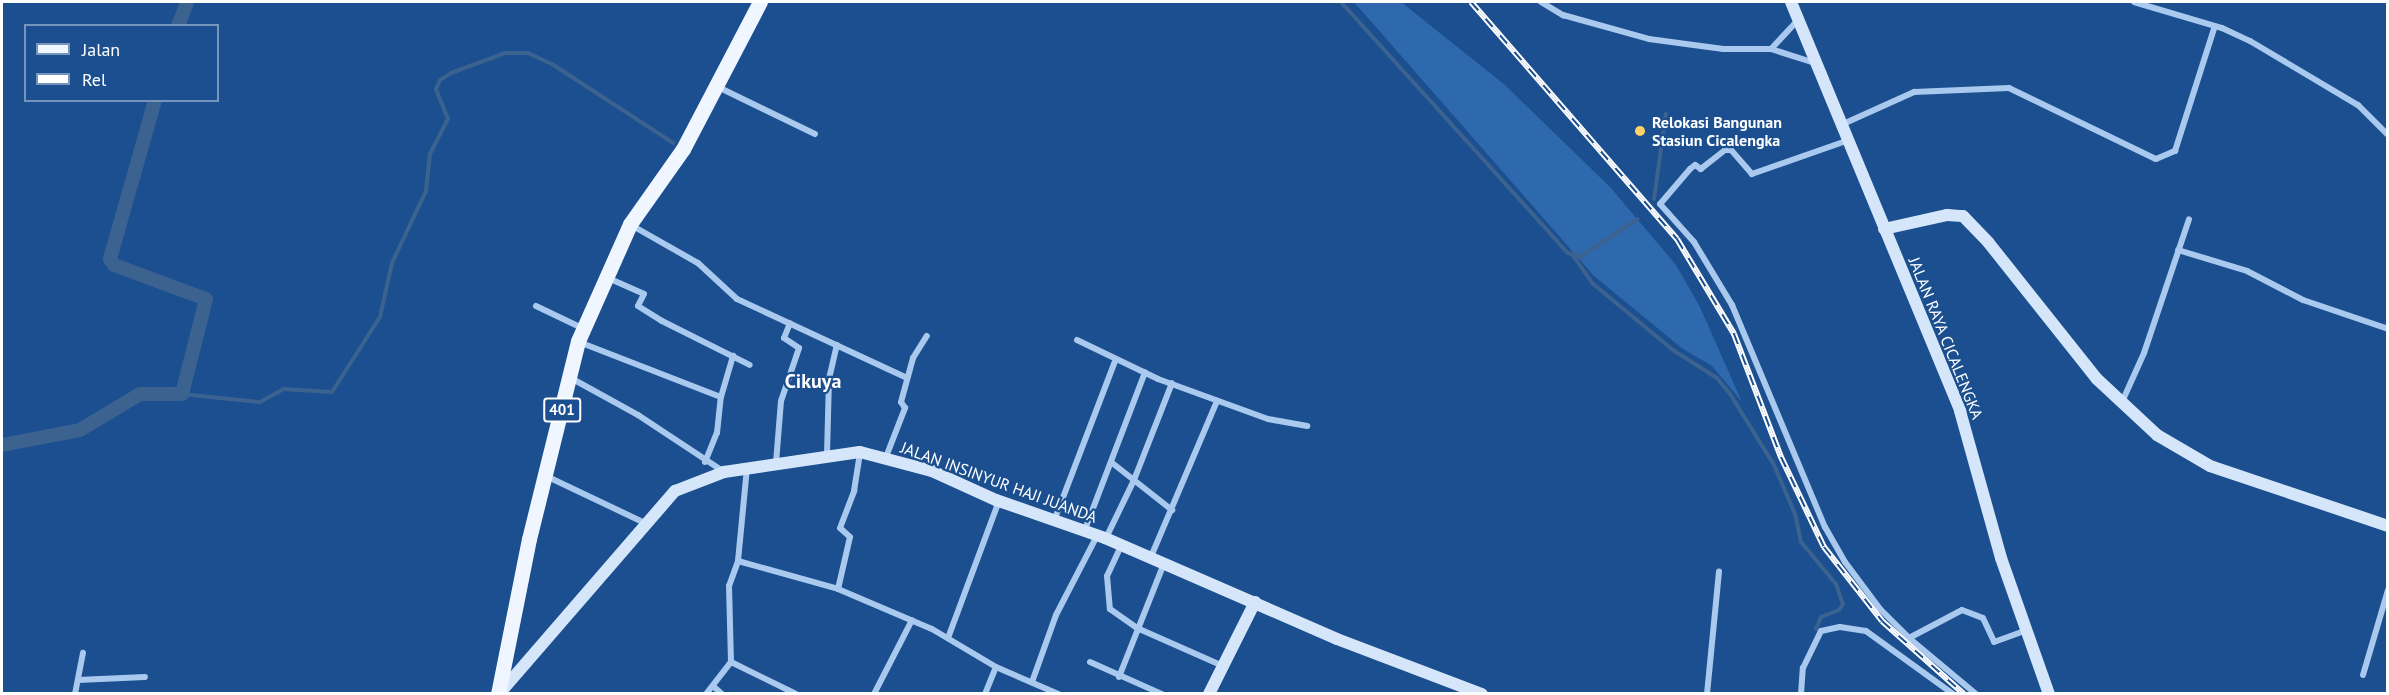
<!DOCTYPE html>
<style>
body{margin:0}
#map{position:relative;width:2389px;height:695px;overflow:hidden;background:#1b4f8f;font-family:"PT Sans",sans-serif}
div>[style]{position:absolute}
.green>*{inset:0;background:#2e69ad}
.stream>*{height:4px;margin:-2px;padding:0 2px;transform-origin:2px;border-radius:2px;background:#3c6290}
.canal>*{height:14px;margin:-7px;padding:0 7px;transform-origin:7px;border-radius:7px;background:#3c6290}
.street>*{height:6px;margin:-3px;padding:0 3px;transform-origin:3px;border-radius:3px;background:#a9c9ee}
.secondary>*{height:12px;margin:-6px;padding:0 6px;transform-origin:6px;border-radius:6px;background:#d6e6fa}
.primary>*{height:15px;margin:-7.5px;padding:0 7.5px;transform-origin:7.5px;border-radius:7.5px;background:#f0f6ff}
.rail>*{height:6px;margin-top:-3px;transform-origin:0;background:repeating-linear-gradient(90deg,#1b4f8f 0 11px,#fff 0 22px);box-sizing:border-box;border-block:2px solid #fff}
.dots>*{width:16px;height:16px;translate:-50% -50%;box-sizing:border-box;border:3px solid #1b4f8f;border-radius:50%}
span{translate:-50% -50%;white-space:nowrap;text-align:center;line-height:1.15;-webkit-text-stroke:4.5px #1b4f8f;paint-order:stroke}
.shield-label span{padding:2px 4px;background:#1b4f8f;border:2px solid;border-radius:4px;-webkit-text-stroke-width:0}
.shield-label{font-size:15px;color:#fff;font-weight:700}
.poi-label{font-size:16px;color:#fff;font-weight:700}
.left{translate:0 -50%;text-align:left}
.street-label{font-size:16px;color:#fff}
.quarter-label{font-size:20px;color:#fff;font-weight:700}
.frame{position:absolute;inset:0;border:3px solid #fff;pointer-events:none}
.legend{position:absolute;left:24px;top:24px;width:195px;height:78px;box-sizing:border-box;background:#1b4f8f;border:2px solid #7695bc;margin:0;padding:8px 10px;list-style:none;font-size:18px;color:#fff}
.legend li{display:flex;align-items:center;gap:12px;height:30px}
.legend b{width:30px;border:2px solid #7695bc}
</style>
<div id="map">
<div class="green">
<div style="clip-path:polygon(1354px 2px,1401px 2px,1505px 85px,1611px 188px,1676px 265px,1700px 307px,1742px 402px,1712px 366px,1683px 349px,1594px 276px)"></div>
</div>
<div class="stream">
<div style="left:1341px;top:2px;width:338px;rotate:47.9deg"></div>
<div style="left:1568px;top:253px;width:13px;rotate:18deg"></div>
<div style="left:1580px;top:257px;width:69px;rotate:-33.2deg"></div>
<div style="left:1654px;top:199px;width:86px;rotate:-82deg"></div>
<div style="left:1572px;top:254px;width:35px;rotate:55deg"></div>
<div style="left:1592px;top:283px;width:105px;rotate:39.6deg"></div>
<div style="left:1673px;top:350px;width:52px;rotate:32.5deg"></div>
<div style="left:1717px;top:378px;width:21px;rotate:51deg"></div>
<div style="left:1730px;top:394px;width:84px;rotate:58.2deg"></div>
<div style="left:1774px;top:465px;width:53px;rotate:66.8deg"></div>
<div style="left:1795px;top:514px;width:29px;rotate:78deg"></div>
<div style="left:1801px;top:542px;width:55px;rotate:50.2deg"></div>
<div style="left:1836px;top:584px;width:21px;rotate:71deg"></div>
<div style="left:1843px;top:604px;width:7px;rotate:124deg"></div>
<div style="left:1839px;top:610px;width:19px;rotate:159deg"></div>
<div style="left:1821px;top:617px;width:13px;rotate:113deg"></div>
<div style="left:182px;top:394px;width:78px;rotate:5.9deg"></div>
<div style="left:260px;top:402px;width:26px;rotate:-29deg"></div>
<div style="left:283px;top:389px;width:49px;rotate:3.5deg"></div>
<div style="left:332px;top:392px;width:89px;rotate:-57.4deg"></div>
<div style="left:380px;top:317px;width:55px;rotate:-77.5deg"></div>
<div style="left:392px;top:263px;width:80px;rotate:-64.7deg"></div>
<div style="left:426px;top:191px;width:37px;rotate:-84deg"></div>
<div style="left:430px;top:154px;width:39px;rotate:-63deg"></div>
<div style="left:448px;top:119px;width:32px;rotate:-112deg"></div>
<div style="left:436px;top:89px;width:10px;rotate:-66deg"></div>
<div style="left:440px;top:80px;width:13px;rotate:-32deg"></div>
<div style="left:451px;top:73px;width:58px;rotate:-20.3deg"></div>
<div style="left:505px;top:53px;width:23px"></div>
<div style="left:528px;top:53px;width:26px;rotate:25deg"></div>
<div style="left:552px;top:64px;width:145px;rotate:33.1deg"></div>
</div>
<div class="canal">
<div style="left:178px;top:26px;width:26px;rotate:-69deg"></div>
<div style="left:2px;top:445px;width:79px;rotate:-10.9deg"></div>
<div style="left:80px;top:430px;width:70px;rotate:-31deg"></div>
<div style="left:140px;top:394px;width:42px"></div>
<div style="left:182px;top:394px;width:98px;rotate:-75.8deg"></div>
<div style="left:206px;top:299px;width:98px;rotate:-159.7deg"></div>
<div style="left:114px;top:265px;width:7px;rotate:-124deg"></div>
<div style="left:110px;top:259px;width:165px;rotate:-74.2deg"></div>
</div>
<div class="street">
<div style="left:1541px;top:2px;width:26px;rotate:31deg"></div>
<div style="left:1563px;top:15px;width:89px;rotate:15.6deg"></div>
<div style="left:1649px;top:39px;width:75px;rotate:7.7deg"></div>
<div style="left:1723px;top:49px;width:48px"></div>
<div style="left:1771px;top:49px;width:46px;rotate:17.7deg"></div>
<div style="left:2134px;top:2px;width:92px;rotate:16.5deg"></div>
<div style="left:2222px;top:28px;width:31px;rotate:25deg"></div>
<div style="left:2250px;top:41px;width:126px;rotate:30.7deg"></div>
<div style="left:2358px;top:105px;width:42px;rotate:45deg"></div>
<div style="left:1771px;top:49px;width:40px;rotate:-47deg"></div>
<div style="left:716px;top:86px;width:110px;rotate:25.9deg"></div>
<div style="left:1843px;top:124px;width:78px;rotate:-24.3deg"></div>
<div style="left:1914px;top:92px;width:95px;rotate:-2.4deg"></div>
<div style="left:2009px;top:88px;width:163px;rotate:25.8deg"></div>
<div style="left:2156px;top:159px;width:21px;rotate:-23deg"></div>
<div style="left:2175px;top:151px;width:131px;rotate:-72.3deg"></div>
<div style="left:1849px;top:140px;width:103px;rotate:160.7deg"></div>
<div style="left:1752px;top:174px;width:32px;rotate:-131deg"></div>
<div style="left:1731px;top:150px;width:6px;rotate:180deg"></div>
<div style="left:1725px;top:150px;width:31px;rotate:142deg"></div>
<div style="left:1701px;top:169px;width:7px;rotate:-146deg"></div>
<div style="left:1695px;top:165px;width:6px;rotate:141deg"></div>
<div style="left:1690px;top:169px;width:46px;rotate:130.6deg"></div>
<div style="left:1660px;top:204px;width:51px;rotate:48.2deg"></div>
<div style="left:1694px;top:242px;width:74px;rotate:58.9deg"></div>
<div style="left:1732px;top:305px;width:241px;rotate:67.3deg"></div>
<div style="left:1825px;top:527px;width:40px;rotate:60.3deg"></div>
<div style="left:1845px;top:562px;width:59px;rotate:53.3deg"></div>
<div style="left:1880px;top:609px;width:41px;rotate:45deg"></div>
<div style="left:1909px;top:638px;width:87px;rotate:39.9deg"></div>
<div style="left:631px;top:225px;width:77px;rotate:29.6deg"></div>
<div style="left:698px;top:263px;width:53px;rotate:42.7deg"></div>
<div style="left:737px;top:299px;width:187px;rotate:24.9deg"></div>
<div style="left:2178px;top:250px;width:72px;rotate:16.9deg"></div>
<div style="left:2247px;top:271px;width:63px;rotate:27.4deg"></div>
<div style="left:2303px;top:300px;width:90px;rotate:18.8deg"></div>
<div style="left:608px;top:278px;width:39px;rotate:24deg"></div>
<div style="left:644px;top:294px;width:13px;rotate:117deg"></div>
<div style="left:638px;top:306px;width:28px;rotate:32deg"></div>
<div style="left:662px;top:321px;width:98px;rotate:26.6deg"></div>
<div style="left:536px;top:306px;width:51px;rotate:25.6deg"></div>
<div style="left:1077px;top:340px;width:90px;rotate:25.7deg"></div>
<div style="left:1158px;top:379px;width:117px;rotate:20deg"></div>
<div style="left:1268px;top:419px;width:40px;rotate:10deg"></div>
<div style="left:579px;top:342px;width:152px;rotate:21.2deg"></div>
<div style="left:569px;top:377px;width:79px;rotate:28.8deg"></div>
<div style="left:638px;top:415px;width:102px;rotate:33.4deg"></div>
<div style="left:2122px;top:402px;width:54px;rotate:-65.8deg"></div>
<div style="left:2144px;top:353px;width:141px;rotate:-71.4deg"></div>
<div style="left:827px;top:455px;width:76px;rotate:-88.5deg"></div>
<div style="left:829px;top:379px;width:35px;rotate:-77deg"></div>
<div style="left:886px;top:457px;width:53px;rotate:-68.8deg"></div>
<div style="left:905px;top:408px;width:7px;rotate:-124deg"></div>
<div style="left:901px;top:402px;width:46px;rotate:-74.7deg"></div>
<div style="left:913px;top:358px;width:26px;rotate:-58deg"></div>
<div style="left:705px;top:462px;width:31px;rotate:-68deg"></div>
<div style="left:717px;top:433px;width:36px;rotate:-84deg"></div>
<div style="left:721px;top:397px;width:43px;rotate:-73.7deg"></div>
<div style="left:1111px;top:462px;width:78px;rotate:38.2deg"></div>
<div style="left:776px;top:463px;width:62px;rotate:-85.4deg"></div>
<div style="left:781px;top:401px;width:56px;rotate:-71.2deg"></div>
<div style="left:799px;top:348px;width:18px;rotate:-146deg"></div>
<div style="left:784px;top:338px;width:16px;rotate:-68deg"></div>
<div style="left:546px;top:476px;width:110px;rotate:25.4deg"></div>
<div style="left:1054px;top:521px;width:173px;rotate:-69.1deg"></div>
<div style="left:1084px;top:532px;width:171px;rotate:-69.1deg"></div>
<div style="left:1106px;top:538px;width:64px;rotate:-64.2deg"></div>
<div style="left:1134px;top:480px;width:104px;rotate:-68.6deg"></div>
<div style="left:1121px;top:546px;width:33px;rotate:115deg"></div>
<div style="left:1107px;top:576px;width:33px;rotate:85deg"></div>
<div style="left:1110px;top:609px;width:33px;rotate:35deg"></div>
<div style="left:1137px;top:628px;width:94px;rotate:23.8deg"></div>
<div style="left:1150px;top:559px;width:172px;rotate:-67deg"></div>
<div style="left:738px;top:561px;width:104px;rotate:15.6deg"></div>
<div style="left:838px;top:589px;width:102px;rotate:23.1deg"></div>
<div style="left:932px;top:629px;width:74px;rotate:30.7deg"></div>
<div style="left:996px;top:667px;width:68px;rotate:23.5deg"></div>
<div style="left:838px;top:589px;width:53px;rotate:-77deg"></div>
<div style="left:850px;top:537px;width:13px;rotate:-138deg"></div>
<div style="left:840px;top:528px;width:40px;rotate:-69deg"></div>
<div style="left:854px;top:491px;width:39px;rotate:-81deg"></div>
<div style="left:948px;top:638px;width:146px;rotate:-69.6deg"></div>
<div style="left:1909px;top:638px;width:60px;rotate:-27.8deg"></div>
<div style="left:1962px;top:610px;width:22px;rotate:21deg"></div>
<div style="left:1983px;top:618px;width:26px;rotate:65deg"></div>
<div style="left:1994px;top:642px;width:33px;rotate:-20deg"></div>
<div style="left:731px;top:662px;width:72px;rotate:26.2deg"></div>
<div style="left:1090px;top:662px;width:79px;rotate:24deg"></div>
<div style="left:2363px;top:675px;width:89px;rotate:-73.6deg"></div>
<div style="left:1119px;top:677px;width:119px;rotate:-68.4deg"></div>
<div style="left:78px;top:680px;width:67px;rotate:-2.6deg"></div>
<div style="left:1032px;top:682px;width:71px;rotate:-70.3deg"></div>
<div style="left:1056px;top:615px;width:89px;rotate:-62.6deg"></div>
<div style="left:713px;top:686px;width:12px;rotate:42deg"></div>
<div style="left:75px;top:694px;width:42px;rotate:-79deg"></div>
<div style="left:706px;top:694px;width:41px;rotate:-52deg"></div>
<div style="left:731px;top:662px;width:76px;rotate:-91.5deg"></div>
<div style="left:729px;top:586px;width:27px;rotate:-70deg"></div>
<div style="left:738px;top:561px;width:93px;rotate:-84.5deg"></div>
<div style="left:874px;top:694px;width:83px;rotate:-62.8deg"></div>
<div style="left:985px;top:694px;width:29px;rotate:-68deg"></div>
<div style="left:1707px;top:694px;width:123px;rotate:-84.4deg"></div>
<div style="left:1801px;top:694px;width:26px;rotate:-86deg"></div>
<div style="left:1803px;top:668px;width:41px;rotate:-64.1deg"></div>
<div style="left:1821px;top:631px;width:19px;rotate:-12deg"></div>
<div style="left:1840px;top:627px;width:26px;rotate:9deg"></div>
<div style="left:1866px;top:631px;width:107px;rotate:35.9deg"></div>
</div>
<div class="secondary">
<div style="left:1791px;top:2px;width:443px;rotate:67.5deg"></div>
<div style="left:1960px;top:411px;width:153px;rotate:74.4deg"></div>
<div style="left:2001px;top:558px;width:144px;rotate:70.6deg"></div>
<div style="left:1884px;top:229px;width:65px;rotate:-12.5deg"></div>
<div style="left:1947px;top:215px;width:16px;rotate:4deg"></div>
<div style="left:1963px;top:216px;width:36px;rotate:46deg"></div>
<div style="left:1988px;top:242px;width:175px;rotate:51.5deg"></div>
<div style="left:2097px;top:379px;width:82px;rotate:43deg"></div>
<div style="left:2157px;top:435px;width:61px;rotate:30.3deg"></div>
<div style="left:2210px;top:466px;width:188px;rotate:18.6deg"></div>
<div style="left:499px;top:694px;width:269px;rotate:-49.1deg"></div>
<div style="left:675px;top:491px;width:53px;rotate:-21.2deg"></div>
<div style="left:724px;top:472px;width:137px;rotate:-8.4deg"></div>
<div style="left:860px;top:452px;width:74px;rotate:14.8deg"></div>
<div style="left:932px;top:471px;width:70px;rotate:24.4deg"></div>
<div style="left:996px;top:500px;width:115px;rotate:19.2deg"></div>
<div style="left:1105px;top:538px;width:253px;rotate:23.5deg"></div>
<div style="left:1337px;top:639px;width:155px;rotate:20.8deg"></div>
<div style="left:1209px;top:694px;width:103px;rotate:-63.4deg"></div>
</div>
<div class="primary">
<div style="left:498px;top:694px;width:158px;rotate:-78.7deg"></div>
<div style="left:529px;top:539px;width:204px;rotate:-76.1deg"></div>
<div style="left:578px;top:341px;width:128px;rotate:-66deg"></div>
<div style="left:630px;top:224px;width:92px;rotate:-54.8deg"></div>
<div style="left:683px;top:149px;width:166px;rotate:-62.4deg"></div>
</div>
<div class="rail">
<div style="left:1471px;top:2px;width:314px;rotate:49deg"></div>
<div style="left:1677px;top:239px;width:111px;rotate:59deg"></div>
<div style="left:1734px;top:334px;width:132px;rotate:69.1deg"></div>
<div style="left:1781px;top:457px;width:100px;rotate:64.5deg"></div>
<div style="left:1824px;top:547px;width:94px;rotate:51.9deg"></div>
<div style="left:1882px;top:621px;width:110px;rotate:41.7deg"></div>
</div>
<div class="dots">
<div style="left:1640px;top:131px;background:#ffd166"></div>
</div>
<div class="shield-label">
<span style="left:562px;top:410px">401</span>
</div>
<div class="poi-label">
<span class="left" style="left:1652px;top:131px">Relokasi Bangunan<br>Stasiun Cicalengka</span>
</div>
<div class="street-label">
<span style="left:1946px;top:338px;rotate:68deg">JALAN RAYA CICALENGKA</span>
<span style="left:999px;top:482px;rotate:20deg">JALAN INSINYUR HAJI JUANDA</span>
</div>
<div class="quarter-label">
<span style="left:813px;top:381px">Cikuya</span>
</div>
<div class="frame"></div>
<ul class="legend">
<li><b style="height:8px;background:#f0f6ff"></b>Jalan</li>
<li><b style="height:8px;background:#fff"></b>Rel</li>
</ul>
</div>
